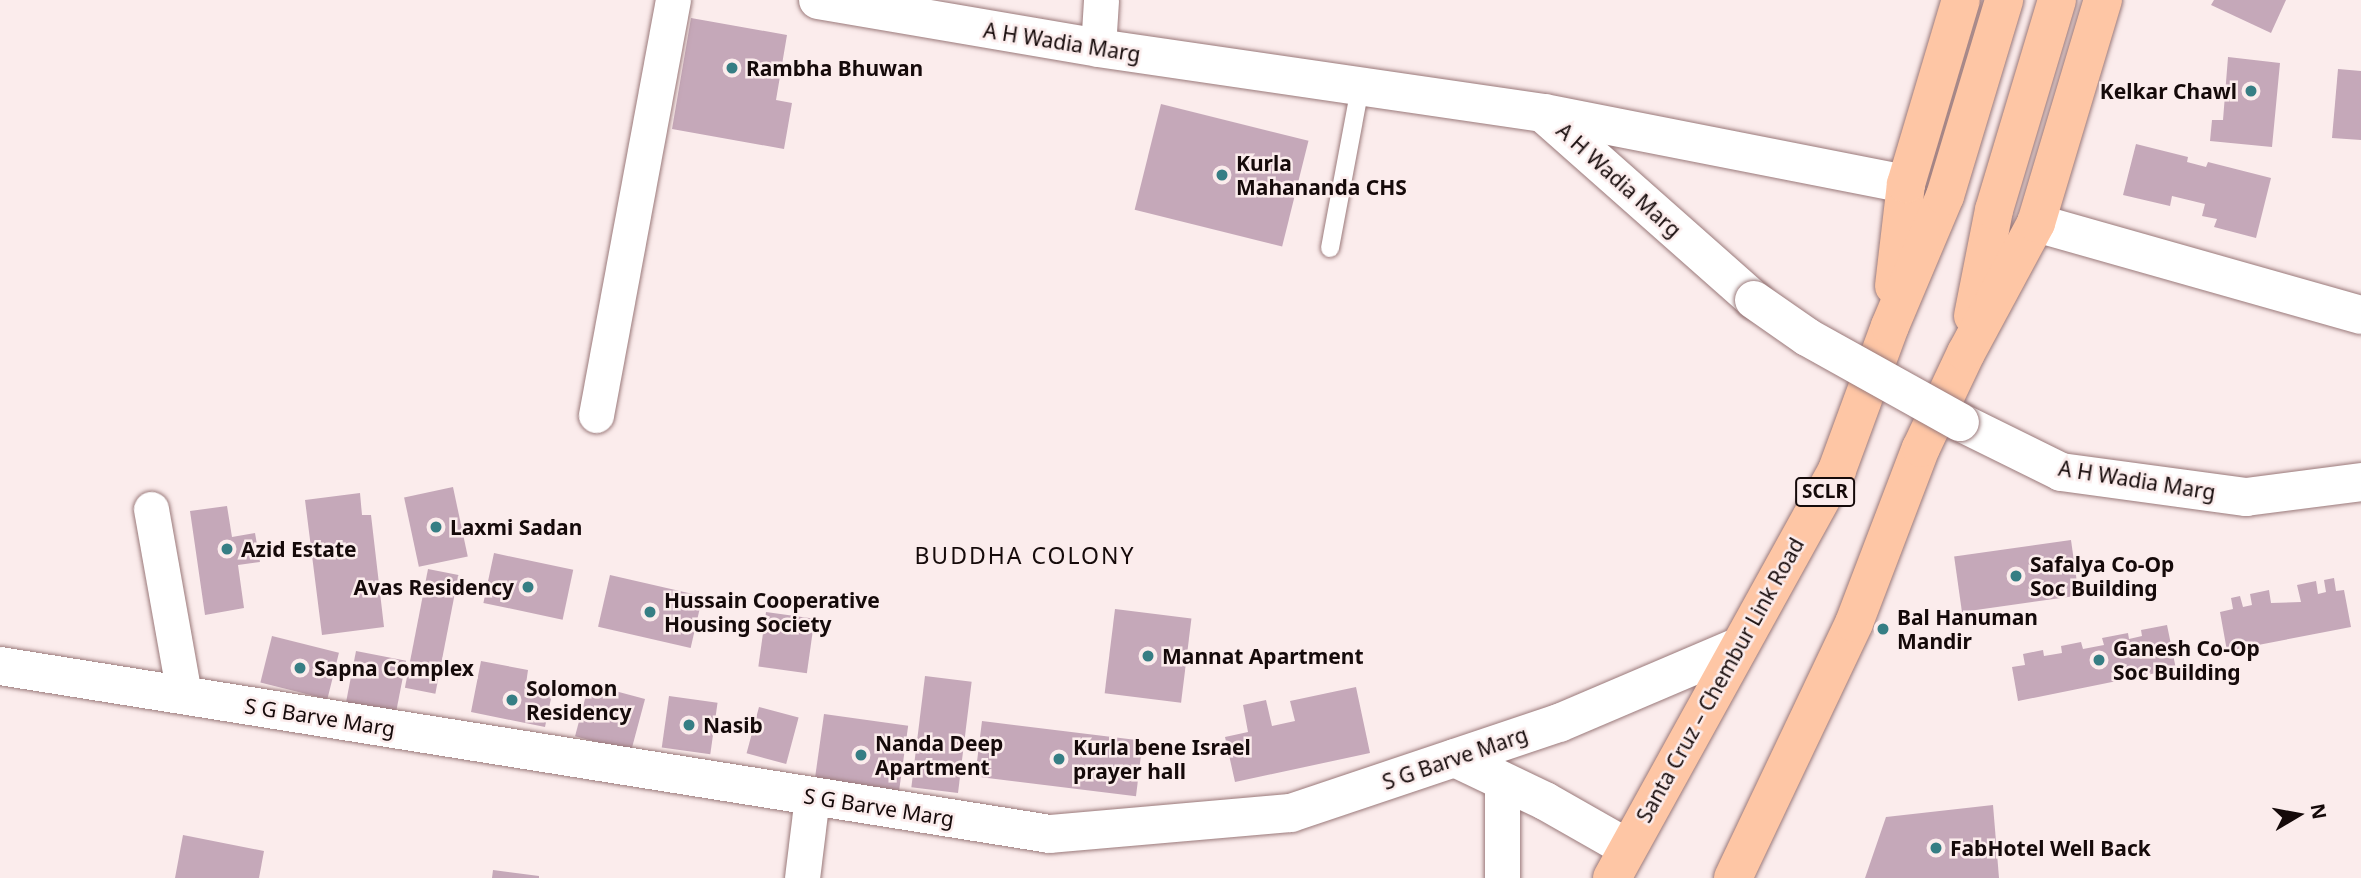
<!DOCTYPE html>
<meta charset="utf-8">
<style>
body{margin:0}
#map{position:relative;width:2361px;height:878px;overflow:hidden;background:#fbecec;font-family:"Noto Sans",sans-serif}
div>[style]{position:absolute}
.building>*{inset:0;background:#c5a8b9;transform-origin:0 0}
.roads{filter:drop-shadow(0 0 2px #9a797a) drop-shadow(0 0 2px #9a797a)}
.lane>*{height:18px;margin:-9px;padding:0 9px;transform-origin:9px;border-radius:9px;background:#fff}
.street>*{height:35px;margin:-17.5px;padding:0 17.5px;transform-origin:17.5px;border-radius:17.5px;background:#fff}
.secondary>*{height:38px;margin:-19px;padding:0 19px;transform-origin:19px;border-radius:19px;background:#fff}
.highway>*{height:38px;margin:-19px;padding:0 19px;transform-origin:19px;border-radius:19px;background:#fec6a5}
.bridges{filter:drop-shadow(0 0 2px #9a797a) drop-shadow(0 0 2px #9a797a)}
.secondary-bridge>*{height:38px;margin:-19px;padding:0 19px;transform-origin:19px;border-radius:19px;background:#fff}
.dots>*{width:19px;height:19px;translate:-50% -50%;box-sizing:border-box;border:4px solid #fbecec;border-radius:50%}
span{translate:-50% -50%;white-space:nowrap;text-align:center;line-height:1.15;-webkit-text-stroke:5px #fbecec;paint-order:stroke}
.shield-label span{padding:2px 5px;background:#fbecec;border:2px solid;border-radius:5px;-webkit-text-stroke-width:0}
.shield-label{font-size:19px;color:#150a0a;font-weight:700}
.street-label{font-size:21px;color:#150a0a}
.poi-label{font-size:21px;color:#150a0a;font-weight:700}
.left{translate:0 -50%;text-align:left}
.right{translate:-100% -50%;text-align:right}
.neighbourhood-label{font-size:23px;color:#150a0a;letter-spacing:2px}
.north{position:absolute;left:2263px;top:780px;width:70px;height:70px;-webkit-text-stroke:5px #fbecec;paint-order:stroke;rotate:80deg;font-size:19px;font-weight:700;line-height:28px;text-align:center;color:#150a0a}
.north::after{content:'';display:block;margin:auto;width:24px;height:32px;background:#150a0a;clip-path:polygon(50% 0,100% 100%,50% 72%,0 100%)}
</style>
<div id="map">
<div class="building">
<div style="clip-path:polygon(2214px 0,2286px 0,2271px 33px,2211px 5px)"></div>
<div style="clip-path:polygon(691px 18px,787px 35px,776px 100px,792px 103px,784px 149px,672px 129px)"></div>
<div style="clip-path:polygon(2228px 57px,2280px 63px,2272px 147px,2210px 141px,2212px 120px,2223px 120px)"></div>
<div style="clip-path:polygon(2338px 69px,2361px 71px,2361px 140px,2332px 138px)"></div>
<div style="left:1161px;top:104px;width:152px;height:109px;rotate:14deg"></div>
<div style="clip-path:polygon(2136px 144px,2188px 157px,2187px 162px,2206px 167px,2208px 162px,2271px 178px,2256px 238px,2214px 227px,2217px 219px,2202px 216px,2205px 204px,2172px 196px,2170px 206px,2123px 195px)"></div>
<div style="left:453px;top:487px;width:71px;height:50px;rotate:78deg"></div>
<div style="clip-path:polygon(360px 493px,362px 515px,371px 515px,384px 627px,322px 635px,305px 500px)"></div>
<div style="clip-path:polygon(227px 506px,232px 537px,255px 533px,260px 562px,238px 565px,244px 608px,205px 615px,190px 511px)"></div>
<div style="left:2071px;top:540px;width:56px;height:118px;rotate:82deg"></div>
<div style="left:494px;top:553px;width:81px;height:51px;rotate:12deg"></div>
<div style="left:428px;top:569px;width:31px;height:121px;rotate:11deg"></div>
<div style="left:610px;top:575px;width:95px;height:53px;rotate:13deg"></div>
<div style="clip-path:polygon(2334px 578px,2336px 591px,2344px 590px,2351px 627px,2227px 651px,2220px 612px,2233px 609px,2231px 598px,2240px 596px,2243px 607px,2252px 605px,2250px 594px,2269px 590px,2271px 603px,2301px 602px,2297px 585px,2316px 581px,2318px 594px,2326px 592px,2324px 580px)"></div>
<div style="left:1115px;top:609px;width:77px;height:85px;rotate:7deg"></div>
<div style="left:766px;top:612px;width:49px;height:55px;rotate:8deg"></div>
<div style="clip-path:polygon(2167px 625px,2176px 669px,2018px 701px,2012px 667px,2025px 665px,2023px 654px,2043px 650px,2044px 656px,2062px 653px,2061px 646px,2081px 642px,2083px 649px,2104px 645px,2102px 638px,2128px 633px,2129px 639px,2142px 636px,2141px 630px)"></div>
<div style="left:272px;top:636px;width:69px;height:48px;rotate:14deg"></div>
<div style="left:356px;top:651px;width:51px;height:64px;rotate:11deg"></div>
<div style="clip-path:polygon(481px 661px,528px 670px,526px 684px,553px 689px,545px 727px,471px 712px)"></div>
<div style="left:925px;top:676px;width:47px;height:112px;rotate:7deg"></div>
<div style="left:589px;top:684px;width:58px;height:54px;rotate:15deg"></div>
<div style="clip-path:polygon(1356px 687px,1370px 753px,1235px 782px,1225px 737px,1248px 732px,1243px 705px,1266px 700px,1272px 726px,1295px 721px,1290px 701px)"></div>
<div style="left:669px;top:696px;width:49px;height:52px;rotate:8deg"></div>
<div style="left:759px;top:707px;width:41px;height:48px;rotate:15deg"></div>
<div style="left:824px;top:714px;width:85px;height:71px;rotate:8deg"></div>
<div style="left:982px;top:721px;width:162px;height:56px;rotate:7deg"></div>
<div style="clip-path:polygon(1993px 805px,1999px 878px,1865px 878px,1886px 817px)"></div>
<div style="clip-path:polygon(183px 835px,264px 851px,259px 878px,175px 878px)"></div>
<div style="clip-path:polygon(493px 870px,539px 876px,539px 878px,492px 878px)"></div>
</div>
<div class="roads">
<div class="lane">
<div style="left:1330px;top:248px;width:164px;rotate:-79.4deg"></div>
</div>
<div class="street">
<div style="left:1098px;top:48px;width:48px;rotate:-86.4deg"></div>
<div style="left:596px;top:415px;width:422px;rotate:-79.5deg"></div>
<div style="left:151px;top:509px;width:189px;rotate:79.9deg"></div>
<div style="left:1502px;top:783px;width:95px;rotate:90deg"></div>
<div style="left:802px;top:878px;width:83px;rotate:-83deg"></div>
</div>
<div class="secondary">
<div style="left:818px;top:0;width:284px;rotate:9.7deg"></div>
<div style="left:1098px;top:48px;width:451px;rotate:8.3deg"></div>
<div style="left:1544px;top:113px;width:369px;rotate:11.1deg"></div>
<div style="left:1545px;top:115px;width:279px;rotate:41.5deg"></div>
<div style="left:2036px;top:223px;width:338px;rotate:15.8deg"></div>
<div style="left:1960px;top:422px;width:113px;rotate:26.3deg"></div>
<div style="left:2061px;top:472px;width:187px;rotate:7.7deg"></div>
<div style="left:2246px;top:497px;width:116px;rotate:-7.4deg"></div>
<div style="left:0;top:666px;width:1063px;rotate:9.09deg"></div>
<div style="left:1050px;top:834px;width:242px;rotate:-5deg"></div>
<div style="left:1291px;top:813px;width:283px;rotate:-18.6deg"></div>
<div style="left:1559px;top:723px;width:194px;rotate:-23.1deg"></div>
<div style="left:1455px;top:758px;width:100px;rotate:25.5deg"></div>
<div style="left:1545px;top:801px;width:93px;rotate:29.6deg"></div>
</div>
<div class="highway">
<div style="left:1894px;top:286px;width:103px;rotate:-83.3deg"></div>
<div style="left:1906px;top:184px;width:192px;rotate:-73.4deg"></div>
<div style="left:1973px;top:316px;width:108px;rotate:-78.8deg"></div>
<div style="left:1994px;top:210px;width:219px;rotate:-73.3deg"></div>
<div style="left:1612px;top:878px;width:466px;rotate:-61.1deg"></div>
<div style="left:1837px;top:470px;width:153px;rotate:-69.8deg"></div>
<div style="left:1890px;top:326px;width:141px;rotate:-67.1deg"></div>
<div style="left:1945px;top:196px;width:205px;rotate:-73.2deg"></div>
<div style="left:1733px;top:878px;width:282px;rotate:-64.6deg"></div>
<div style="left:1854px;top:623px;width:187px;rotate:-69.1deg"></div>
<div style="left:1921px;top:448px;width:105px;rotate:-64.7deg"></div>
<div style="left:1966px;top:353px;width:148px;rotate:-61.7deg"></div>
<div style="left:2036px;top:223px;width:233px;rotate:-73.3deg"></div>
</div>
</div>
<div class="bridges">
<div class="secondary-bridge">
<div style="left:1754px;top:300px;width:65px;rotate:34.9deg"></div>
<div style="left:1807px;top:337px;width:175px;rotate:29.1deg"></div>
</div>
</div>
<div class="dots">
<div style="left:732px;top:68px;background:#367e84"></div>
<div style="left:2251px;top:91px;background:#367e84"></div>
<div style="left:1222px;top:175px;background:#367e84"></div>
<div style="left:436px;top:527px;background:#367e84"></div>
<div style="left:227px;top:549px;background:#367e84"></div>
<div style="left:2016px;top:576px;background:#367e84"></div>
<div style="left:528px;top:587px;background:#367e84"></div>
<div style="left:650px;top:612px;background:#367e84"></div>
<div style="left:1883px;top:629px;background:#367e84"></div>
<div style="left:1148px;top:656px;background:#367e84"></div>
<div style="left:2099px;top:660px;background:#367e84"></div>
<div style="left:300px;top:668px;background:#367e84"></div>
<div style="left:512px;top:700px;background:#367e84"></div>
<div style="left:689px;top:725px;background:#367e84"></div>
<div style="left:861px;top:755px;background:#367e84"></div>
<div style="left:1059px;top:759px;background:#367e84"></div>
<div style="left:1936px;top:848px;background:#367e84"></div>
</div>
<div class="shield-label">
<span style="left:1825px;top:492px">SCLR</span>
</div>
<div class="street-label">
<span style="left:1062px;top:42px;rotate:9deg">A H Wadia Marg</span>
<span style="left:1619px;top:180px;rotate:42deg">A H Wadia Marg</span>
<span style="left:2137px;top:480px;rotate:9deg">A H Wadia Marg</span>
<span style="left:1720px;top:680px;rotate:-61deg">Santa Cruz – Chembur Link Road</span>
<span style="left:320px;top:717px;rotate:9deg">S G Barve Marg</span>
<span style="left:1455px;top:758px;rotate:-19deg">S G Barve Marg</span>
<span style="left:879px;top:807px;rotate:9deg">S G Barve Marg</span>
</div>
<div class="poi-label">
<span class="left" style="left:746px;top:68px">Rambha Bhuwan</span>
<span class="right" style="left:2237px;top:91px">Kelkar Chawl</span>
<span class="left" style="left:1236px;top:175px">Kurla<br>Mahananda CHS</span>
<span class="left" style="left:450px;top:527px">Laxmi Sadan</span>
<span class="left" style="left:241px;top:549px">Azid Estate</span>
<span class="left" style="left:2030px;top:576px">Safalya Co-Op<br>Soc Building</span>
<span class="right" style="left:514px;top:587px">Avas Residency</span>
<span class="left" style="left:664px;top:612px">Hussain Cooperative<br>Housing Society</span>
<span class="left" style="left:1897px;top:629px">Bal Hanuman<br>Mandir</span>
<span class="left" style="left:2113px;top:660px">Ganesh Co-Op<br>Soc Building</span>
<span class="left" style="left:1162px;top:656px">Mannat Apartment</span>
<span class="left" style="left:314px;top:668px">Sapna Complex</span>
<span class="left" style="left:526px;top:700px">Solomon<br>Residency</span>
<span class="left" style="left:703px;top:725px">Nasib</span>
<span class="left" style="left:875px;top:755px">Nanda Deep<br>Apartment</span>
<span class="left" style="left:1073px;top:759px">Kurla bene Israel<br>prayer hall</span>
<span class="left" style="left:1950px;top:848px">FabHotel Well Back</span>
</div>
<div class="neighbourhood-label">
<span style="left:1025px;top:555px">BUDDHA COLONY</span>
</div>
<div class="north">N</div>
</div>
